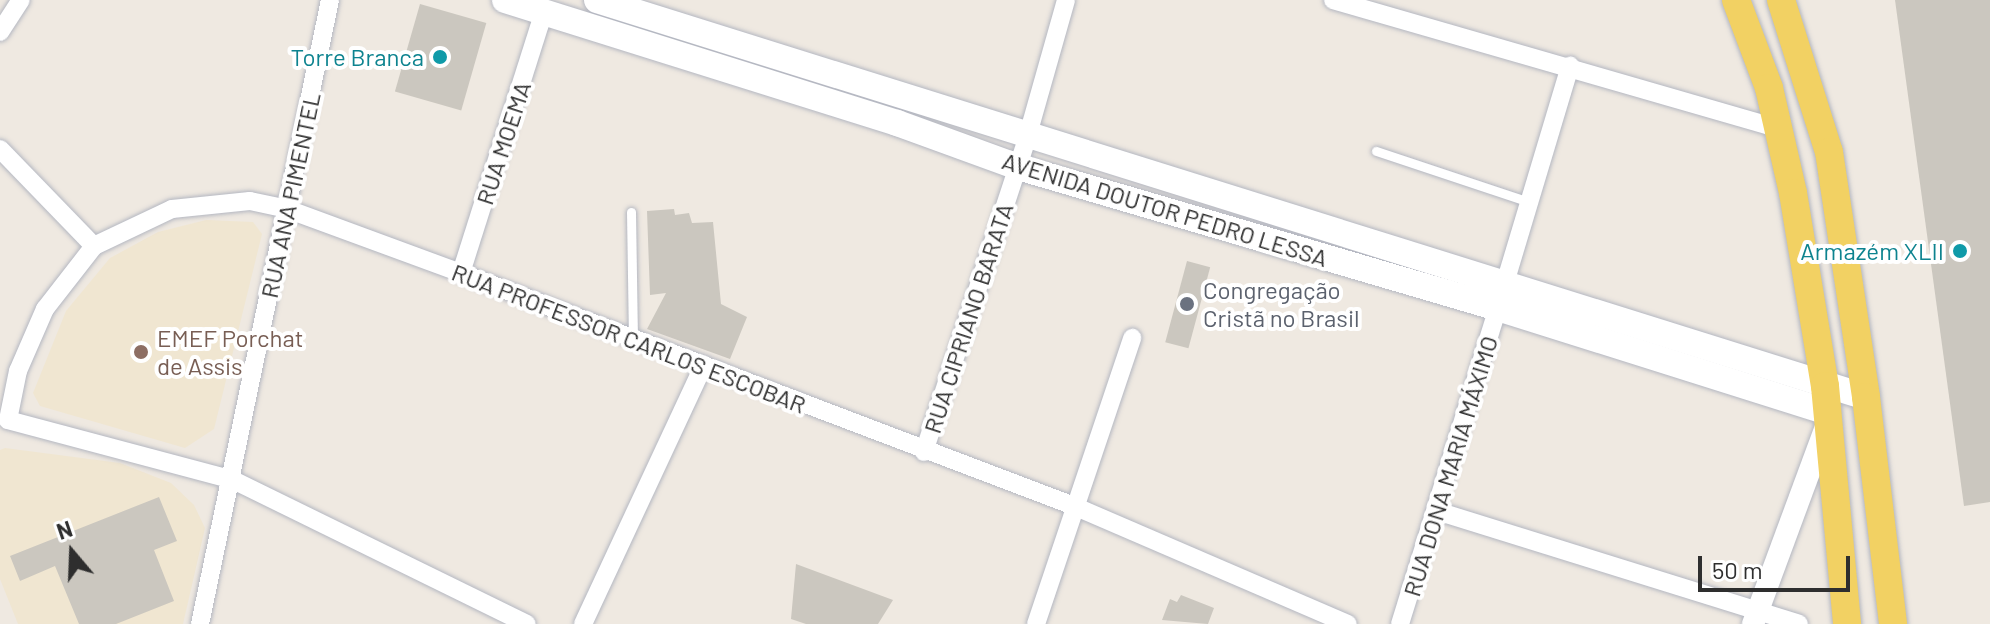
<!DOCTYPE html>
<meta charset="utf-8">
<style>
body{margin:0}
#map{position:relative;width:1990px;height:624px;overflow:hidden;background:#efe9e1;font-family:Barlow,sans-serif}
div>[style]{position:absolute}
.education>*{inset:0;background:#f0e6d1}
.building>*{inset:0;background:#cbc7bf;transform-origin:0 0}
.roads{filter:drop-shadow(0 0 2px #b4b7c1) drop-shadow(0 0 2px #b4b7c1)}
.service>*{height:9px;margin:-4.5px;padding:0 4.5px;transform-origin:4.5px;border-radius:4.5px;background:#fff}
.minor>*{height:18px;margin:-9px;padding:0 9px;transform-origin:9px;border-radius:9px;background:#fff}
.tertiary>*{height:22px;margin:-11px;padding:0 11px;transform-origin:11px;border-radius:11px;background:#fff}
.secondary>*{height:26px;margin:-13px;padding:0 13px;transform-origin:13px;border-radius:13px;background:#fff}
.primary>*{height:28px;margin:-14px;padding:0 14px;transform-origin:14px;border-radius:14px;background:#f2d163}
.dots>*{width:22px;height:22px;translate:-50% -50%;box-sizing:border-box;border:4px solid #fff;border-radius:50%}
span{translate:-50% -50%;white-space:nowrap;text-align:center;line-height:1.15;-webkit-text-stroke:8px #fff;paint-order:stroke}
.culture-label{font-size:24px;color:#0d838f}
.right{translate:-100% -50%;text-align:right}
.street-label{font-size:24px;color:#2e2e2e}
.worship-label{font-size:24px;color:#5b616d}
.left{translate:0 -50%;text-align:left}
.education-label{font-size:24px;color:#785e54}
.north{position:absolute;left:32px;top:512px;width:80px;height:80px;-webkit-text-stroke:6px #fff;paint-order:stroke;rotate:341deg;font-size:22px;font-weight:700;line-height:32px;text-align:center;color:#2e2e2e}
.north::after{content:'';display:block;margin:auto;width:28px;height:36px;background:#2e2e2e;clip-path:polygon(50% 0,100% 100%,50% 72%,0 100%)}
.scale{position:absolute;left:1698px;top:556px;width:152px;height:36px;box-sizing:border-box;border:4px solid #2e2e2e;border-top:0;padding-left:10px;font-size:24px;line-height:28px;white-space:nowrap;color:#2e2e2e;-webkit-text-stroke:6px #fff;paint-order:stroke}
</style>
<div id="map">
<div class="education">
<div style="clip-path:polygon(206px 220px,253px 222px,262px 234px,214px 429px,185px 448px,40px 406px,33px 393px,66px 311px,110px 258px,158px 232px)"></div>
<div style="clip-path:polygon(5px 448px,120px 463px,171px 483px,194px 505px,205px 528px,183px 624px,18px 624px,0 579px,0 450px)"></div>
</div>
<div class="building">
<div style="clip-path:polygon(1895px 0,1990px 0,1990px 502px,1964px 506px)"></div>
<div style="left:420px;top:4px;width:69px;height:91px;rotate:16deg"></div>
<div style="clip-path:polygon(674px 209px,675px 215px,689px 213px,692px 223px,713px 222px,721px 304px,747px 317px,730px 359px,647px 329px,666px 293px,650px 295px,647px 211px)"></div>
<div style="left:1187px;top:261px;width:24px;height:84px;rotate:15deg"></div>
<div style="clip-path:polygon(159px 497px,177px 541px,154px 550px,174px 601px,116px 624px,79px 624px,55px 566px,20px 581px,10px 556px)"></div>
<div style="clip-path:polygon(796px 564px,893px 600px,878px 624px,806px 624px,791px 619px)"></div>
<div style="clip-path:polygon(1181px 595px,1214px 608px,1208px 624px,1162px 620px,1170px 599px,1177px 602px)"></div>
</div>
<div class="roads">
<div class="service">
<div style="left:1376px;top:151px;width:161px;rotate:18.4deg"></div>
<div style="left:631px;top:212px;width:126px;rotate:89.1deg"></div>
</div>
<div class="minor">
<div style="left:1333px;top:0;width:465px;rotate:16.1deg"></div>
<div style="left:0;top:32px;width:38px;rotate:-57deg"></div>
<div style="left:0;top:149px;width:135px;rotate:45.9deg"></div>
<div style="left:461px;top:273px;width:274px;rotate:-72.4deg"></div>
<div style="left:1505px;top:283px;width:227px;rotate:-73.3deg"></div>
<div style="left:8px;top:420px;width:50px;rotate:-78.5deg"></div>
<div style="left:18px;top:371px;width:68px;rotate:-66.5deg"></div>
<div style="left:45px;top:309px;width:80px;rotate:-52.1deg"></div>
<div style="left:94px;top:246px;width:86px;rotate:-25.4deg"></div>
<div style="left:172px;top:209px;width:78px;rotate:-5.9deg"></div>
<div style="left:250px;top:201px;width:38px;rotate:12deg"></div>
<div style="left:287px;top:209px;width:185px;rotate:20.2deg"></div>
<div style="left:461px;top:273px;width:656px;rotate:20.81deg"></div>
<div style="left:1074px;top:506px;width:298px;rotate:23.3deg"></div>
<div style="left:8px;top:420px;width:233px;rotate:14.9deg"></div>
<div style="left:233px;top:480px;width:327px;rotate:26.1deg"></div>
<div style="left:924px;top:452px;width:330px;rotate:-71.8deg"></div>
<div style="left:1027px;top:138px;width:143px;rotate:-74.2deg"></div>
<div style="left:1437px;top:511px;width:379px;rotate:17.3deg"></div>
<div style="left:200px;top:624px;width:637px;rotate:-78.23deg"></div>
<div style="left:583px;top:624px;width:286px;rotate:-65deg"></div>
<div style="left:1036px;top:624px;width:302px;rotate:-71.4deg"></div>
<div style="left:1400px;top:624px;width:331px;rotate:-72.8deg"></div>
</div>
<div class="tertiary">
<div style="left:1753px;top:624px;width:213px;rotate:-69.7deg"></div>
</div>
<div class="secondary">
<div style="left:505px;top:0;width:411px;rotate:17.4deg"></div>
<div style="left:897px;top:123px;width:129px;rotate:20deg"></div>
<div style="left:1018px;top:167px;width:500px;rotate:16.37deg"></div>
<div style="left:1498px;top:308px;width:346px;rotate:17.5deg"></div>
<div style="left:597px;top:0;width:1330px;rotate:17.37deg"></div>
</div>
<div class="primary">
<div style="left:1736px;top:0;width:94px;rotate:69.4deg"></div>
<div style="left:1769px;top:88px;width:108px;rotate:77.1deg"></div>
<div style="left:1793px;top:193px;width:196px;rotate:80.6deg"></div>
<div style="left:1825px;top:386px;width:239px;rotate:84.7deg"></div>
<div style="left:1781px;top:0;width:159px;rotate:72.5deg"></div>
<div style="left:1829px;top:152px;width:248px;rotate:81.4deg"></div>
<div style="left:1866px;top:397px;width:229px;rotate:83.2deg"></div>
</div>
</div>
<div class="dots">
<div style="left:440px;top:57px;background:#0f9aa8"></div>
<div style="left:1960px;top:251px;background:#0f9aa8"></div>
<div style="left:1187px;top:304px;background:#6b7280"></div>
<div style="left:141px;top:352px;background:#8d6e63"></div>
</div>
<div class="culture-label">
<span class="right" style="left:424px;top:57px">Torre Branca</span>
<span class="right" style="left:1944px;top:251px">Armazém XLII</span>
</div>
<div class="street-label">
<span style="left:503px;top:143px;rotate:-72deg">RUA MOEMA</span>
<span style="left:290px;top:195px;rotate:-78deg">RUA ANA PIMENTEL</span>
<span style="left:1165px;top:209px;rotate:17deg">AVENIDA DOUTOR PEDRO LESSA</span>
<span style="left:968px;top:318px;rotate:-72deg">RUA CIPRIANO BARATA</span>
<span style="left:629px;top:338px;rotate:21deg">RUA PROFESSOR CARLOS ESCOBAR</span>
<span style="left:1450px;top:466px;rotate:-73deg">RUA DONA MARIA MÁXIMO</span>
</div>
<div class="worship-label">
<span class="left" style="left:1203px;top:304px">Congregação<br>Cristã no Brasil</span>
</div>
<div class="education-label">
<span class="left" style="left:157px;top:352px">EMEF Porchat<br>de Assis</span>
</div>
<div class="north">N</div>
<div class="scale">50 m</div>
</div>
